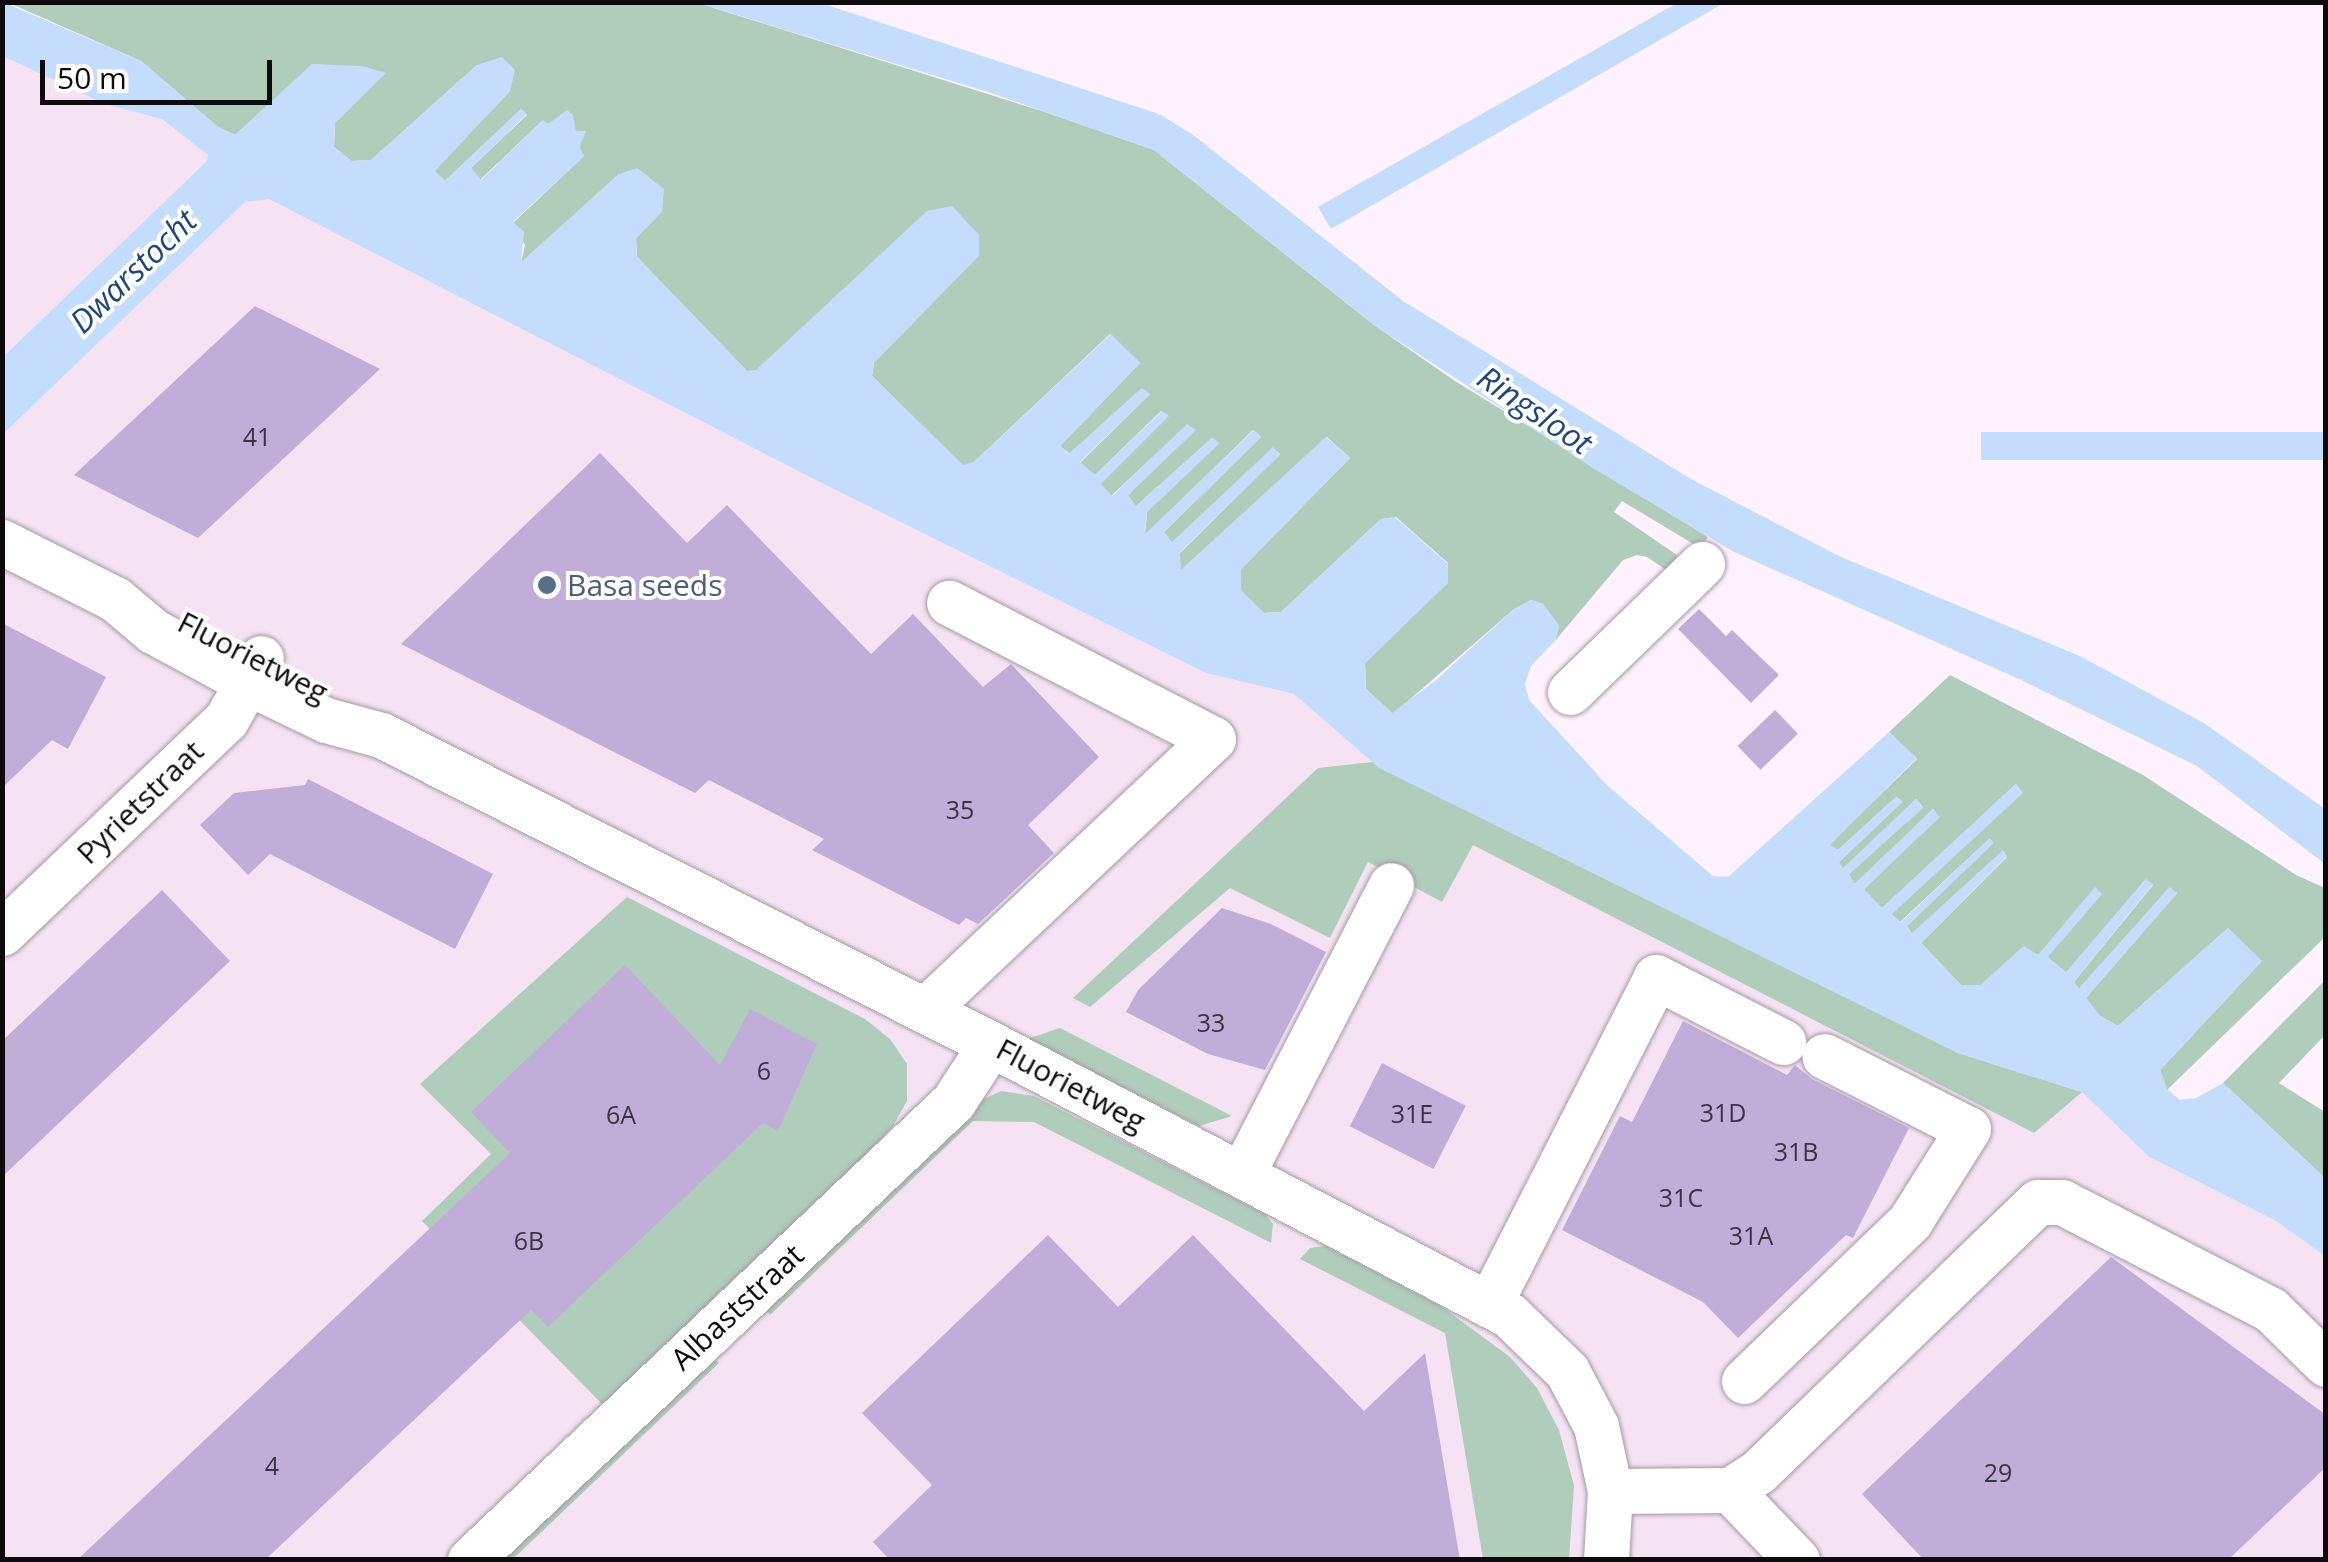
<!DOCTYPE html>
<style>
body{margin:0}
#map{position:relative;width:2328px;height:1562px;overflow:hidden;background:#fff1fe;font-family:"Open Sans",sans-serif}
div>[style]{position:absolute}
.built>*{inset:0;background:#f5e3f4}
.green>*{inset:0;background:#afcdba}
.water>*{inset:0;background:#c5ddfc;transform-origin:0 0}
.building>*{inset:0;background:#c0aed8;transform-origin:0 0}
.roads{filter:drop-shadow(0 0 2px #a498a3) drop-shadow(0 0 2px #a498a3)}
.minor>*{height:45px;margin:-22.5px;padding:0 22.5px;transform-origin:22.5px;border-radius:22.5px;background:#fff}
.dots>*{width:28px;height:28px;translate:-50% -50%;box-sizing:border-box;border:5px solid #fff;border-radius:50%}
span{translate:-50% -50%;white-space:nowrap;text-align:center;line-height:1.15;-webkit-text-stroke:8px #fff;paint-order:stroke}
.number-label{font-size:25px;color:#3a3340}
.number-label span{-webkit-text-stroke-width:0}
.service-label{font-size:30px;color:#4e5e75}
.left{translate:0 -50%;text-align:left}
.street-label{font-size:30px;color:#0e0a0e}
.water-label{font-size:32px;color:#204675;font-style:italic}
.frame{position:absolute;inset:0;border:5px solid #0e0a0e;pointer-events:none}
.scale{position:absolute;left:40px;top:60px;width:232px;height:45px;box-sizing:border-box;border:5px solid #0e0a0e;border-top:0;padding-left:12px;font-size:30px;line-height:35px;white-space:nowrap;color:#0e0a0e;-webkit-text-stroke:8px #fff;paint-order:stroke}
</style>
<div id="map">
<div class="built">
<div style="clip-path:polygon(2px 28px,1206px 673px,1294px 694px,1379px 768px,1958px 1053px,2082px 1092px,2149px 1157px,2276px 1221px,2325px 1256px,2325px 1559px,3px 1559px)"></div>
</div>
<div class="green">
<div style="clip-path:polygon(192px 2px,698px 3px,1045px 112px,1154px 150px,1374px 325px,1455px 381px,1708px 537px,1700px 548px,1622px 501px,1614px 512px,1677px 555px,1672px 574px,1647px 557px,1637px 555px,1623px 560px,1555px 641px,1559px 626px,1543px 604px,1531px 600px,1514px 609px,1393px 714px,1366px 689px,1365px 663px,1448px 582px,1448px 563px,1396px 517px,1381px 519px,1281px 612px,1264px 613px,1241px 591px,1241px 569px,1350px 458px,1327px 437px,1180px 571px,1180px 553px,1280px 454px,1273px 448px,1172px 543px,1164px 532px,1261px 437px,1253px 430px,1145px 535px,1147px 512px,1219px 443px,1212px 438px,1136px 506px,1127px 496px,1195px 430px,1187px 425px,1111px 496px,1100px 484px,1168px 416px,1161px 411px,1095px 475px,1080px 463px,1150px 394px,1141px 389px,1069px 454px,1060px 446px,1140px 363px,1110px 334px,974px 462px,963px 466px,872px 376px,874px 363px,747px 371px,637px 257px,636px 238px,661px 212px,619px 174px,521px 263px,525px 245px,513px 223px,584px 156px,579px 148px,585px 131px,577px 132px,572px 127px,573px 115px,548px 124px,542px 121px,480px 180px,471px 168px,527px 115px,520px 110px,445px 181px,434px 171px,510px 91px,477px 65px,371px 160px,351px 161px,334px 147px,335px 123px,385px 73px,313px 64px,235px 135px,218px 127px,141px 61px,9px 3px)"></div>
<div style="clip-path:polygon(1950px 675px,2143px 775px,2296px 875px,2325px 888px,2325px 937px,2167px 1090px,2160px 1070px,2261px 962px,2228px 928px,2118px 1026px,2100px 1016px,2085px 999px,2177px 893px,2169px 888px,2079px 989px,2074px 982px,2153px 885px,2145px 880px,2066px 973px,2047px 957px,2101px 894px,2038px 955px,2023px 947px,1980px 986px,1961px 985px,1921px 943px,2007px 857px,2003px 851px,1912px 934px,1907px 926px,1993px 843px,1989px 839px,1900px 922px,1891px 914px,2022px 793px,2016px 784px,1882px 908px,1863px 890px,1939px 817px,1933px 809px,1855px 884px,1848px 875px,1923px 807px,1916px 799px,1843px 869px,1838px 863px,1902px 802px,1896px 797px,1838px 850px,1829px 845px,1917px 759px,1889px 732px)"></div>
<div style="clip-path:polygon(1372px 762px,1958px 1053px,2082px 1092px,2034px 1133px,1473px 845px,1442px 902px,1368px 862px,1330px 938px,1230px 888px,1090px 1007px,1073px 998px,1318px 768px)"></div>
<div style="clip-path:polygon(627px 897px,865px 1019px,890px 1039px,907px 1064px,907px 1101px,893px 1126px,870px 1151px,604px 1406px,422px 1221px,491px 1154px,420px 1084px)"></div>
<div style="clip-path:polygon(2325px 980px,2325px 1035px,2279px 1083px,2325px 1112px,2325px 1178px,2223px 1083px)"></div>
<div style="clip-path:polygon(1060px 1028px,1232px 1116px,1199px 1126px,1027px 1039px)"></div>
<div style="clip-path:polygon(1001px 1091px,1034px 1096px,1265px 1214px,1273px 1224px,1271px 1243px,1034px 1122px,973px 1121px,770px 1315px,765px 1308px,974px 1104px)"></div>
<div style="clip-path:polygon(1326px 1246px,1441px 1306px,1510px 1357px,1537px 1388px,1559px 1430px,1574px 1486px,1569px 1559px,1483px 1559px,1445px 1333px,1300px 1259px,1310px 1248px)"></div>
<div style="clip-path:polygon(713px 1359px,719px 1363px,513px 1559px,496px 1560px)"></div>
</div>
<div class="water">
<div style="clip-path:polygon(3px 2px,141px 61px,218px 127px,235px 135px,312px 64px,362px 66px,386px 73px,335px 123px,334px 147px,352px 161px,371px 160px,477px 65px,502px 57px,515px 70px,510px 91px,435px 171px,445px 181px,521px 109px,527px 114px,471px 168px,481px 180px,543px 120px,548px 124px,567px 110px,573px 115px,576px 132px,586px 131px,579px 148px,584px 156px,513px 222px,524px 232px,521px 262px,619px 174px,637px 168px,664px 189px,662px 212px,636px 238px,637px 257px,747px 371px,756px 370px,927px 211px,952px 206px,979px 235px,979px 256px,874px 363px,872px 376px,963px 465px,974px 462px,1111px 334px,1140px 363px,1060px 446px,1070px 453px,1142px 388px,1150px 394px,1080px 462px,1095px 475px,1162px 411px,1169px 416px,1101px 484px,1112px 496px,1187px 424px,1196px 430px,1128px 495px,1136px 506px,1212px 438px,1220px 443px,1147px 512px,1145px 534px,1254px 430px,1261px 437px,1164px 532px,1172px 542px,1273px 447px,1280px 455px,1180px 552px,1181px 570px,1326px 437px,1350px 458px,1241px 569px,1241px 590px,1264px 613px,1281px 612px,1381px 519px,1395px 517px,1448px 564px,1448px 583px,1365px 663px,1366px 689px,1392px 713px,1436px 680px,1514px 609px,1531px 600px,1543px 604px,1559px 626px,1555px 641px,1531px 666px,1525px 684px,1529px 700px,1608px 786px,1713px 876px,1728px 877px,1889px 732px,1917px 758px,1830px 845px,1838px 850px,1896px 797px,1903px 801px,1839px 862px,1843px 868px,1916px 799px,1923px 808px,1849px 874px,1855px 884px,1933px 809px,1940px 817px,1864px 889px,1882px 908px,2016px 784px,2023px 793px,1892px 914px,1901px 922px,1990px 838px,1994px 843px,1907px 926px,1912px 933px,2002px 851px,2007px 856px,1921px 943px,1961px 985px,1980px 985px,2024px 946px,2038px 955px,2095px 887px,2102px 894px,2048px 957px,2066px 972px,2146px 879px,2153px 884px,2074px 982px,2079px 988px,2170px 887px,2177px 893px,2086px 998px,2100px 1016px,2118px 1026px,2228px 928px,2262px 961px,2160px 1070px,2167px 1089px,2180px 1100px,2196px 1098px,2223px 1083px,2325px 1178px,2325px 1256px,2276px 1221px,2149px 1157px,2082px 1092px,1958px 1053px,1379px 768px,1294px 694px,1206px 673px,810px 477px,269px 199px,245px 202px,3px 434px,3px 357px,207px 161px,208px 155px,162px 119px,105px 104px,3px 56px)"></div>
<div style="clip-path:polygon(698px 3px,821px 3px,1159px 114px,1192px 134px,1403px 301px,1691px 479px,1841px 557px,2080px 656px,2204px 723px,2325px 809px,2325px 864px,2197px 766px,2021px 680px,1734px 552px,1596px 470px,1374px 325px,1154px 150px,991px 93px)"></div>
<div style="clip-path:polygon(1677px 3px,1724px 3px,1331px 229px,1318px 207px)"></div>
<div style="left:2325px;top:432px;width:28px;height:344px;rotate:90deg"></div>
</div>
<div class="building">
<div style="clip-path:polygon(255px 306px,380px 369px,198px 538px,74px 475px)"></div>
<div style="clip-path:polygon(600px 453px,687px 543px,727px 505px,871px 654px,913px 614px,983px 687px,1011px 664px,1099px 757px,1028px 825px,1054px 853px,978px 924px,966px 918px,959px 925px,812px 850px,824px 839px,709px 780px,695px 793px,401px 644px)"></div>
<div style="clip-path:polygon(1699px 609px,1726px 636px,1732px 630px,1779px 675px,1751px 703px,1678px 629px)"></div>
<div style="clip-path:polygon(2px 623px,106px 677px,68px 749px,52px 740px,2px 788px)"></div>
<div style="left:1775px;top:710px;width:33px;height:52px;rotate:46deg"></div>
<div style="clip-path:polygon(308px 779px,493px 874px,455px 949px,270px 854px,248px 875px,200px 825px,234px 793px,305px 785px)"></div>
<div style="clip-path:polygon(162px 890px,230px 961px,2px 1177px,2px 1041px)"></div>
<div style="clip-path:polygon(1222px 908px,1271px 924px,1326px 952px,1265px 1070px,1208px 1054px,1126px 1012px,1138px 990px)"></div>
<div style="clip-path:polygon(625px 965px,720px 1065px,750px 1009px,817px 1044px,778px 1131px,763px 1123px,548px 1327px,531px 1310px,265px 1560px,77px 1560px,510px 1153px,471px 1112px)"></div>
<div style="clip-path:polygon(1683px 1021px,1787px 1075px,1795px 1065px,1812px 1079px,1909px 1128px,1853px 1238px,1846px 1235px,1738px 1338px,1703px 1302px,1562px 1230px,1620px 1116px,1632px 1122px)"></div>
<div style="left:1382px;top:1063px;width:94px;height:71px;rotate:27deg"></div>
<div style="clip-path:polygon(1048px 1235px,1118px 1307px,1193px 1235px,1364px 1411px,1425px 1353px,1460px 1560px,890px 1560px,873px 1542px,932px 1485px,862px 1413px)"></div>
<div style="clip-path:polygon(2111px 1257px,2326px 1415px,2326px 1467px,2228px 1560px,1924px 1560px,1862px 1494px)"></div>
</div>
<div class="roads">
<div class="minor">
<div style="left:2px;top:542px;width:127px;rotate:26.8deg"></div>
<div style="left:115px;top:599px;width:50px;rotate:40.1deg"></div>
<div style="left:153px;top:631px;width:107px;rotate:28.5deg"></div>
<div style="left:247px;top:682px;width:88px;rotate:25.7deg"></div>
<div style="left:326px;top:720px;width:57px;rotate:15.3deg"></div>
<div style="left:381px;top:735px;width:684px;rotate:26.86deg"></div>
<div style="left:991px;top:1044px;width:585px;rotate:27.62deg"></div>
<div style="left:1509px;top:1315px;width:81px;rotate:44deg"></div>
<div style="left:1567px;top:1371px;width:62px;rotate:62.2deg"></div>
<div style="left:1596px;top:1426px;width:66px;rotate:77.8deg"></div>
<div style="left:1610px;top:1491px;width:69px;rotate:93.3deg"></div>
<div style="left:1570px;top:692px;width:184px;rotate:-44.1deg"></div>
<div style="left:2px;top:933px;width:309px;rotate:-43.6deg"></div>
<div style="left:226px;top:720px;width:71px;rotate:-60.6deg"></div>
<div style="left:925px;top:1010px;width:395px;rotate:-43.3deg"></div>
<div style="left:1213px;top:739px;width:297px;rotate:-152.7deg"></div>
<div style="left:1242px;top:1174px;width:325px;rotate:-62.7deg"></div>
<div style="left:1489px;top:1305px;width:368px;rotate:-63deg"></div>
<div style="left:1656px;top:977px;width:143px;rotate:27.1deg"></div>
<div style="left:1744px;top:1381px;width:231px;rotate:-43.9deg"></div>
<div style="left:1910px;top:1221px;width:109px;rotate:-57.8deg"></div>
<div style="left:1968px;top:1129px;width:161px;rotate:-153.1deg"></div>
<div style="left:1730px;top:1490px;width:97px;rotate:46.3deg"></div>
<div style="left:1610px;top:1491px;width:120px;rotate:-0.5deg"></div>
<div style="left:1730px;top:1490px;width:33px;rotate:-33deg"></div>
<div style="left:1758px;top:1472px;width:389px;rotate:-44deg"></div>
<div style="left:2038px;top:1202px;width:24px"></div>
<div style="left:2062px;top:1202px;width:235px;rotate:27.3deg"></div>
<div style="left:2271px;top:1310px;width:77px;rotate:44.5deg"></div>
<div style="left:470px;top:1560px;width:666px;rotate:-43.48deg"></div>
<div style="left:953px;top:1102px;width:69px;rotate:-56.8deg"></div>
</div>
</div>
<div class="dots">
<div style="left:547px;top:585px;background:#5c6f8a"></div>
</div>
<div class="number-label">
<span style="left:257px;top:436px">41</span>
<span style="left:960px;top:809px">35</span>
<span style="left:1211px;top:1022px">33</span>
<span style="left:764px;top:1070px">6</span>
<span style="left:1723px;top:1112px">31D</span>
<span style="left:1412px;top:1113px">31E</span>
<span style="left:621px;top:1114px">6A</span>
<span style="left:1796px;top:1151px">31B</span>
<span style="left:1681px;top:1197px">31C</span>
<span style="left:1751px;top:1235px">31A</span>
<span style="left:529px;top:1240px">6B</span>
<span style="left:272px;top:1465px">4</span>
<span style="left:1998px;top:1472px">29</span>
</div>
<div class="service-label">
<span class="left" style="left:567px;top:585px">Basa seeds</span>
</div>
<div class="street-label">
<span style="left:253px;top:657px;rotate:27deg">Fluorietweg</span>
<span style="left:140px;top:802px;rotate:-44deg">Pyrietstraat</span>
<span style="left:1071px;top:1085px;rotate:28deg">Fluorietweg</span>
<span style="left:737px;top:1307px;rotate:-43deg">Albaststraat</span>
</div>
<div class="water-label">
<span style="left:133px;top:271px;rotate:-44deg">Dwarstocht</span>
<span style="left:1535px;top:410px;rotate:34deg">Ringsloot</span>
</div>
<div class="frame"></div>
<div class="scale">50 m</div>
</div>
